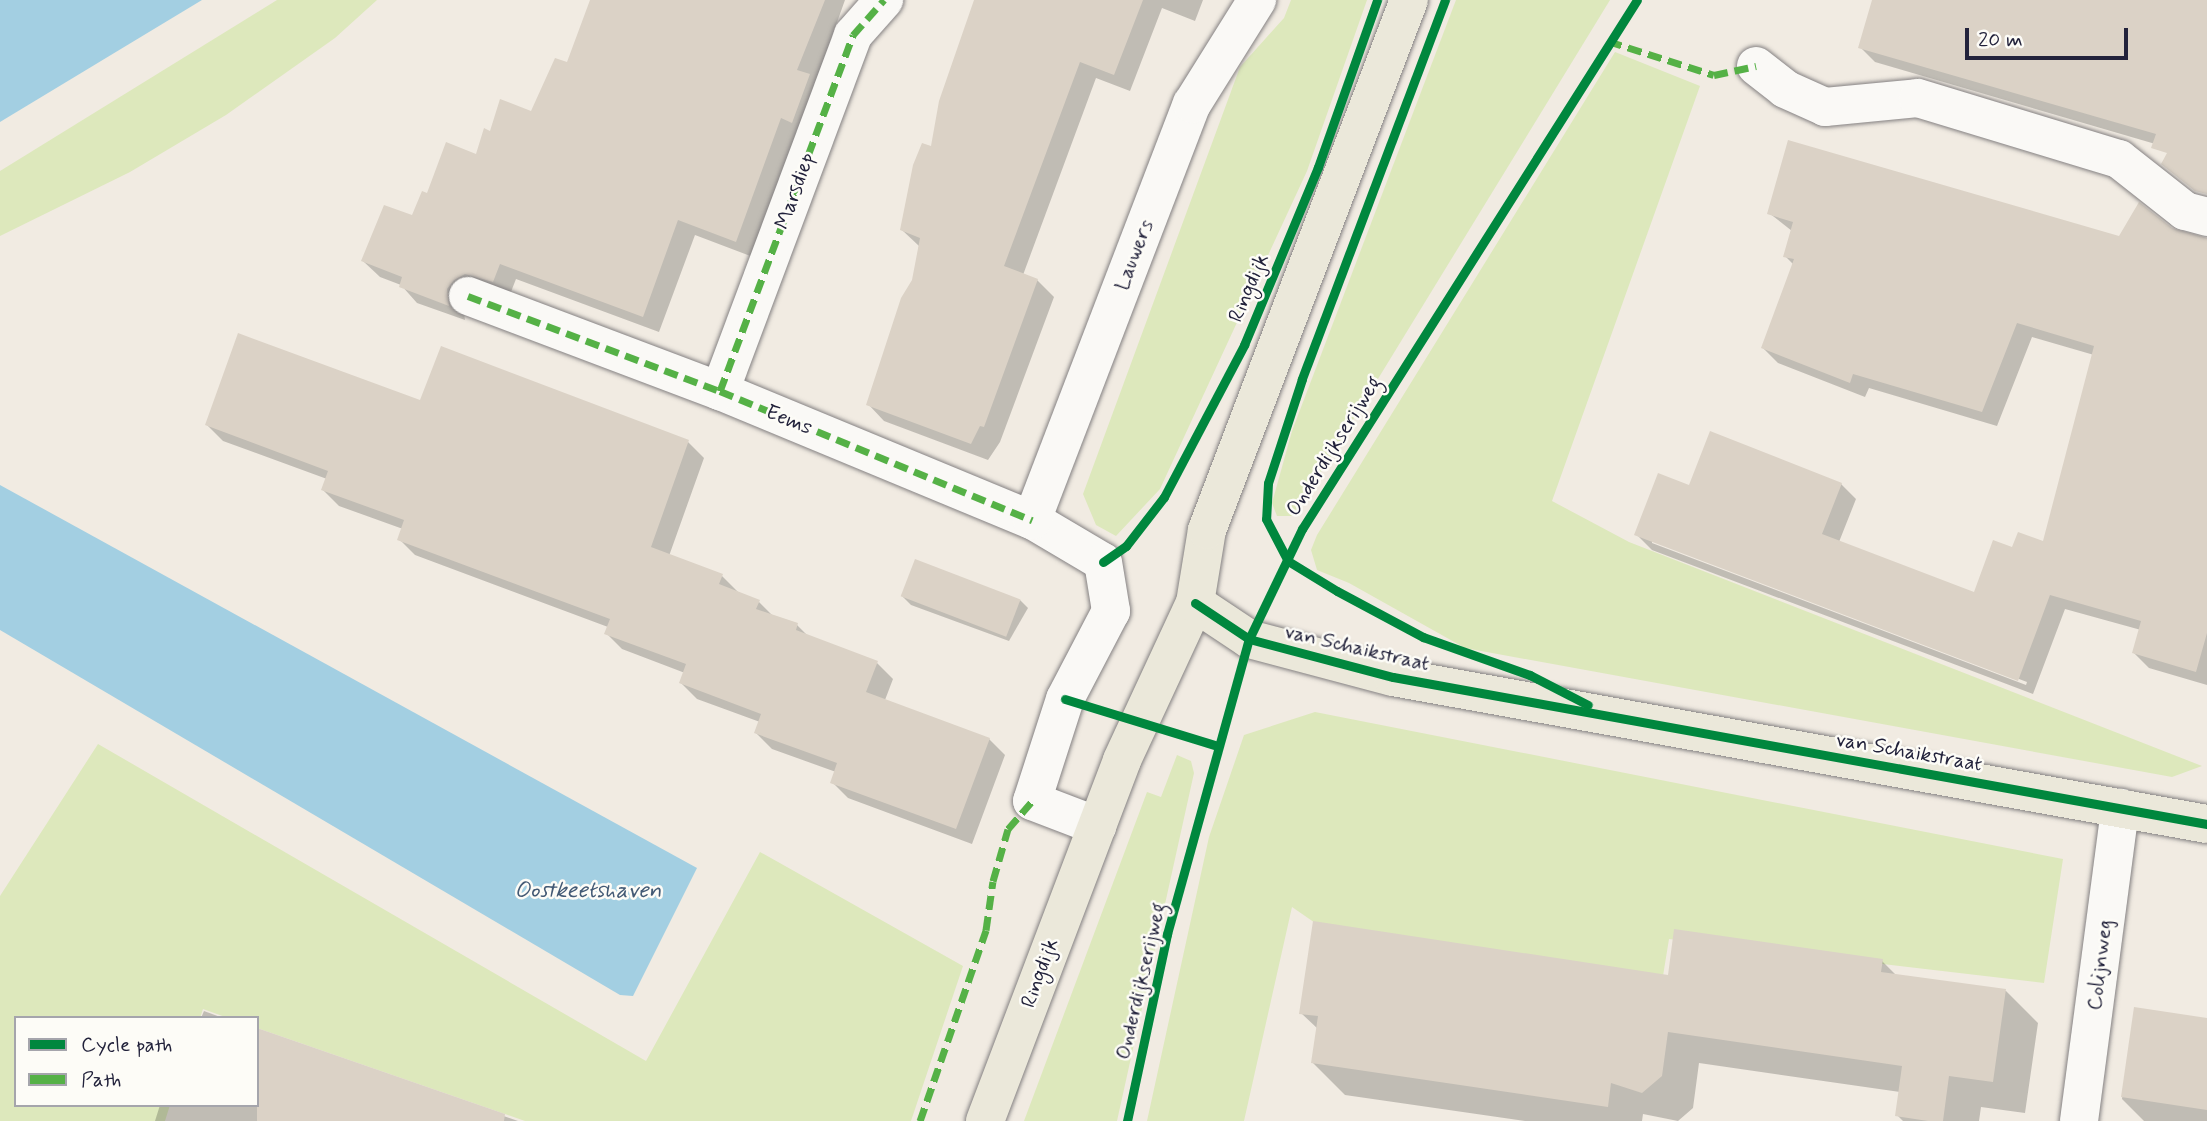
<!DOCTYPE html>
<style>
body{margin:0}
#map{position:relative;width:2207px;height:1121px;overflow:hidden;background:#f1ebe2;font-family:Mynerve,sans-serif}
div>[style]{position:absolute}
.green>*{inset:0;background:#dde8bc}
.water>*{inset:0;background:#a3cfe2}
.shadow>*{inset:0;background:#0003}
.building>*{inset:0;background:#dbd2c6;transform-origin:0 0}
.roads{filter:drop-shadow(0 0 2px #848182) drop-shadow(0 0 2px #848182)}
.minor>*{height:38px;margin:-19px;padding:0 19px;transform-origin:19px;border-radius:19px;background:#faf9f6}
.major>*{height:38px;margin:-19px;padding:0 19px;transform-origin:19px;border-radius:19px;background:#ebe8da}
.quiet>*{height:7px;margin-top:-3.5px;transform-origin:0;background:repeating-linear-gradient(90deg,#55b146 0 14px,transparent 0 21px)}
.cycleway>*{height:9px;margin:-4.5px;padding:0 4.5px;transform-origin:4.5px;border-radius:4.5px;background:#00873e}
span{translate:-50% -50%;white-space:nowrap;text-align:center;line-height:1.15;-webkit-text-stroke:5px #fdfcf7;paint-order:stroke}
.street-label{font-size:21px;color:#22223b}
.water-label{font-size:23px;color:#435a75;font-style:italic}
.legend{position:absolute;left:14px;top:1016px;width:245px;height:91px;box-sizing:border-box;background:#fdfcf7;border:2px solid #a5a5ac;margin:0;padding:9px 12px;list-style:none;font-size:21px;color:#22223b}
.legend li{display:flex;align-items:center;gap:14px;height:35px}
.legend b{width:35px;border:2px solid #a5a5ac}
.scale{position:absolute;left:1965px;top:28px;width:163px;height:32px;box-sizing:border-box;border:4px solid #22223b;border-top:0;padding-left:9px;font-size:21px;line-height:24px;white-space:nowrap;color:#22223b;-webkit-text-stroke:5px #fdfcf7;paint-order:stroke}
</style>
<div id="map">
<div class="green">
<div style="clip-path:polygon(277px 0,377px 0,335px 38px,226px 115px,130px 172px,0 236px,0 171px)"></div>
<div style="clip-path:polygon(1291px 0,1367px 0,1307px 171px,1160px 489px,1116px 536px,1096px 525px,1083px 494px,1240px 67px,1284px 18px)"></div>
<div style="clip-path:polygon(1456px 0,1610px 0,1294px 516px,1277px 516px,1272px 503px,1292px 431px)"></div>
<div style="clip-path:polygon(1615px 52px,1700px 86px,1552px 501px,1629px 542px,2202px 766px,2172px 777px,1465px 648px,1349px 583px,1317px 570px,1311px 550px,1317px 535px)"></div>
<div style="clip-path:polygon(1315px 712px,2063px 859px,2044px 983px,1669px 939px,1663px 976px,1321px 927px,1292px 907px,1244px 1121px,1147px 1121px,1209px 837px,1244px 735px)"></div>
<div style="clip-path:polygon(98px 744px,646px 1061px,760px 852px,963px 966px,911px 1121px,525px 1121px,257px 1028px,257px 1018px,228px 1018px,203px 1009px,200px 1018px,16px 1018px,16px 1105px,170px 1105px,165px 1121px,0 1121px,0 896px)"></div>
<div style="clip-path:polygon(1177px 755px,1191px 761px,1194px 773px,1117px 1121px,1024px 1121px,1147px 792px,1161px 797px)"></div>
</div>
<div class="water">
<div style="clip-path:polygon(0 0,202px 0,0 122px)"></div>
<div style="clip-path:polygon(0 485px,697px 868px,633px 996px,620px 995px,0 630px)"></div>
</div>
<div class="shadow">
<div style="clip-path:polygon(592px 0,845px 0,753px 257px,695px 235px,659px 332px,516px 279px,509px 297px,463px 306px,465px 320px,417px 303px,401px 285px,380px 277px,363px 261px,413px 217px,428px 195px,477px 156px,491px 133px,532px 113px,568px 64px)"></div>
<div style="clip-path:polygon(1001px 0,1203px 0,1195px 21px,1162px 8px,1130px 91px,1096px 78px,1023px 275px,1037px 280px,1054px 297px,1000px 442px,988px 460px,884px 421px,868px 404px,914px 280px,919px 246px,902px 230px,932px 149px)"></div>
<div style="clip-path:polygon(1873px 0,2207px 0,2207px 149px,2193px 155px,1875px 62px,1860px 47px)"></div>
<div style="clip-path:polygon(evenodd,1769px 213px,2120px 238px,2207px 251px,2207px 685px,2149px 668px,2134px 653px,2141px 630px,2065px 609px,2033px 694px,1652px 550px,1636px 534px,1690px 487px,1841px 484px,1856px 499px,1839px 542px,1975px 594px,2013px 549px,2044px 543px,2094px 355px,2032px 337px,1997px 426px,1869px 388px,1865px 397px,1778px 363px,1763px 348px,1794px 265px,1785px 256px,1792px 231px,1769px 213px,1652px 540px,2027px 682px,2026px 685px,1652px 543px,1652px 540px)"></div>
<div style="clip-path:polygon(442px 349px,688px 442px,704px 458px,669px 556px,722px 576px,738px 592px,759px 602px,774px 617px,797px 625px,809px 637px,877px 663px,893px 679px,885px 700px,989px 739px,1005px 755px,972px 844px,848px 798px,832px 782px,836px 772px,772px 749px,756px 733px,760px 722px,697px 699px,681px 683px,685px 673px,622px 649px,606px 633px,608px 627px,415px 555px,399px 539px,403px 529px,339px 506px,323px 490px,327px 479px,223px 441px,207px 425px,421px 403px)"></div>
<div style="clip-path:polygon(903px 597px,1020px 600px,1028px 608px,1009px 641px,911px 605px)"></div>
<div style="clip-path:polygon(1882px 961px,1897px 976px,2006px 991px,2038px 1023px,2025px 1113px,1981px 1107px,1979px 1121px,1903px 1121px,1897px 1115px,1900px 1092px,1699px 1063px,1693px 1108px,1678px 1121px,1643px 1114px,1642px 1121px,1525px 1121px,1345px 1095px,1313px 1063px,1318px 1029px,1301px 1013px)"></div>
<div style="clip-path:polygon(2135px 1009px,2207px 1020px,2207px 1121px,2144px 1121px,2122px 1099px)"></div>
<div style="clip-path:polygon(204px 1011px,223px 1018px,201px 1018px)"></div>
<div style="clip-path:polygon(257px 1030px,518px 1121px,155px 1121px,160px 1105px,257px 1105px)"></div>
</div>
<div class="building">
<div style="clip-path:polygon(590px 0,825px 0,797px 70px,810px 74px,792px 123px,781px 118px,736px 242px,678px 220px,643px 317px,500px 264px,493px 282px,465px 274px,454px 280px,447px 289px,449px 306px,399px 287px,402px 277px,361px 261px,384px 205px,412px 215px,422px 191px,427px 193px,446px 142px,476px 154px,484px 128px,490px 131px,500px 99px,531px 111px,555px 58px,567px 62px)"></div>
<div style="clip-path:polygon(974px 0,1143px 0,1114px 75px,1080px 62px,1004px 266px,1038px 279px,984px 427px,980px 426px,971px 444px,866px 405px,901px 298px,912px 280px,920px 238px,900px 230px,913px 165px,922px 143px,931px 146px,939px 101px)"></div>
<div style="clip-path:polygon(1872px 0,2207px 0,2207px 194px,2195px 191px,2161px 164px,2167px 153px,2151px 148px,2156px 134px,1858px 48px)"></div>
<div style="clip-path:polygon(1788px 140px,2119px 236px,2139px 202px,2172px 228px,2207px 238px,2207px 633px,2196px 672px,2132px 653px,2141px 621px,2050px 595px,2018px 681px,1634px 535px,1658px 473px,1689px 485px,1710px 431px,1842px 483px,1822px 534px,1974px 592px,1993px 540px,2012px 547px,2018px 532px,2043px 541px,2094px 346px,2017px 323px,1982px 412px,1853px 374px,1850px 383px,1761px 348px,1794px 259px,1783px 257px,1793px 222px,1767px 214px)"></div>
<div style="clip-path:polygon(238px 333px,420px 400px,441px 346px,689px 440px,651px 547px,723px 574px,719px 584px,760px 600px,756px 609px,798px 623px,796px 630px,878px 661px,866px 692px,990px 738px,956px 829px,830px 783px,837px 763px,754px 733px,761px 714px,679px 683px,686px 664px,604px 634px,610px 619px,397px 540px,404px 520px,321px 490px,328px 471px,205px 425px)"></div>
<div style="left:915px;top:559px;width:113px;height:40px;rotate:21deg"></div>
<div style="clip-path:polygon(1313px 921px,1668px 975px,1674px 929px,1883px 959px,1881px 972px,2006px 989px,1993px 1082px,1949px 1076px,1943px 1121px,1928px 1121px,1895px 1116px,1902px 1066px,1668px 1032px,1662px 1076px,1642px 1093px,1611px 1083px,1608px 1107px,1311px 1063px,1318px 1016px,1299px 1014px)"></div>
<div style="clip-path:polygon(2134px 1007px,2207px 1018px,2207px 1110px,2121px 1097px)"></div>
<div style="clip-path:polygon(257px 1028px,505px 1114px,504px 1121px,257px 1121px)"></div>
</div>
<div class="roads">
<div class="minor">
<div style="left:1756px;top:66px;width:37px;rotate:38deg"></div>
<div style="left:1785px;top:89px;width:44px;rotate:24.2deg"></div>
<div style="left:1825px;top:107px;width:93px;rotate:-5.5deg"></div>
<div style="left:1918px;top:98px;width:210px;rotate:16.9deg"></div>
<div style="left:2119px;top:159px;width:84px;rotate:38.2deg"></div>
<div style="left:2185px;top:211px;width:23px;rotate:15deg"></div>
<div style="left:468px;top:296px;width:269px;rotate:20.7deg"></div>
<div style="left:720px;top:391px;width:338px;rotate:22.5deg"></div>
<div style="left:1032px;top:520px;width:82px;rotate:30.6deg"></div>
<div style="left:1103px;top:562px;width:50px;rotate:80.7deg"></div>
<div style="left:1111px;top:611px;width:99px;rotate:117.6deg"></div>
<div style="left:1065px;top:699px;width:107px;rotate:107.9deg"></div>
<div style="left:1032px;top:801px;width:70px;rotate:21deg"></div>
<div style="left:720px;top:391px;width:380px;rotate:-69.5deg"></div>
<div style="left:853px;top:35px;width:47px;rotate:-48.5deg"></div>
<div style="left:1032px;top:520px;width:446px;rotate:-69deg"></div>
<div style="left:1192px;top:104px;width:123px;rotate:-58deg"></div>
<div style="left:2079px;top:1121px;width:316px;rotate:-82.5deg"></div>
</div>
<div class="major">
<div style="left:1195px;top:603px;width:65px;rotate:33.7deg"></div>
<div style="left:1249px;top:639px;width:149px;rotate:14.8deg"></div>
<div style="left:1393px;top:677px;width:827px;rotate:10.24deg"></div>
<div style="left:985px;top:1121px;width:386px;rotate:-69.2deg"></div>
<div style="left:1122px;top:760px;width:173px;rotate:-65.1deg"></div>
<div style="left:1195px;top:603px;width:74px;rotate:-80.7deg"></div>
<div style="left:1207px;top:530px;width:567px;rotate:-69.14deg"></div>
</div>
</div>
<div class="quiet">
<div style="left:1608px;top:41px;width:111px;rotate:17.8deg"></div>
<div style="left:1714px;top:75px;width:43px;rotate:-12.1deg"></div>
<div style="left:468px;top:296px;width:269px;rotate:20.7deg"></div>
<div style="left:720px;top:391px;width:338px;rotate:22.5deg"></div>
<div style="left:720px;top:391px;width:380px;rotate:-69.5deg"></div>
<div style="left:853px;top:35px;width:47px;rotate:-48.5deg"></div>
<div style="left:920px;top:1121px;width:202px;rotate:-70.9deg"></div>
<div style="left:986px;top:930px;width:49px;rotate:-81.9deg"></div>
<div style="left:993px;top:881px;width:54px;rotate:-73.9deg"></div>
<div style="left:1008px;top:829px;width:37px;rotate:-49deg"></div>
</div>
<div class="cycleway">
<div style="left:1445px;top:0;width:405px;rotate:110.7deg"></div>
<div style="left:1302px;top:379px;width:109px;rotate:108.1deg"></div>
<div style="left:1268px;top:483px;width:36px;rotate:93deg"></div>
<div style="left:1266px;top:519px;width:47px;rotate:62.4deg"></div>
<div style="left:1288px;top:561px;width:57px;rotate:31.5deg"></div>
<div style="left:1337px;top:591px;width:98px;rotate:28.1deg"></div>
<div style="left:1423px;top:637px;width:114px;rotate:19.6deg"></div>
<div style="left:1530px;top:675px;width:65px;rotate:27.3deg"></div>
<div style="left:1103px;top:562px;width:28px;rotate:-35deg"></div>
<div style="left:1126px;top:546px;width:62px;rotate:-52.2deg"></div>
<div style="left:1164px;top:497px;width:172px;rotate:-62.2deg"></div>
<div style="left:1244px;top:345px;width:193px;rotate:-67.4deg"></div>
<div style="left:1318px;top:167px;width:177px;rotate:-70.5deg"></div>
<div style="left:1195px;top:603px;width:65px;rotate:33.7deg"></div>
<div style="left:1249px;top:639px;width:149px;rotate:14.8deg"></div>
<div style="left:1393px;top:677px;width:827px;rotate:10.24deg"></div>
<div style="left:1065px;top:699px;width:160px;rotate:17.1deg"></div>
<div style="left:1127px;top:1121px;width:191px;rotate:-77.9deg"></div>
<div style="left:1167px;top:934px;width:306px;rotate:-74.5deg"></div>
<div style="left:1249px;top:639px;width:122px;rotate:-64.3deg"></div>
<div style="left:1302px;top:529px;width:626px;rotate:-57.66deg"></div>
</div>
<div class="street-label">
<span style="left:795px;top:191px;rotate:-70deg">Marsdiep</span>
<span style="left:1134px;top:255px;rotate:-69deg">Lauwers</span>
<span style="left:1249px;top:288px;rotate:-67deg">Ringdijk</span>
<span style="left:789px;top:420px;rotate:22deg">Eems</span>
<span style="left:1334px;top:446px;rotate:-58deg">Onderdijkserijweg</span>
<span style="left:1357px;top:648px;rotate:13deg">van Schaikstraat</span>
<span style="left:1909px;top:752px;rotate:10deg">van Schaikstraat</span>
<span style="left:2100px;top:965px;rotate:-83deg">Colijnweg</span>
<span style="left:1040px;top:973px;rotate:-70deg">Ringdijk</span>
<span style="left:1141px;top:981px;rotate:-77deg">Onderdijkserijweg</span>
</div>
<div class="water-label">
<span style="left:588px;top:891px">Oostkeetshaven</span>
</div>
<ul class="legend">
<li><b style="height:9px;background:#00873e"></b>Cycle path</li>
<li><b style="height:9px;background:#55b146"></b>Path</li>
</ul>
<div class="scale">20 m</div>
</div>
